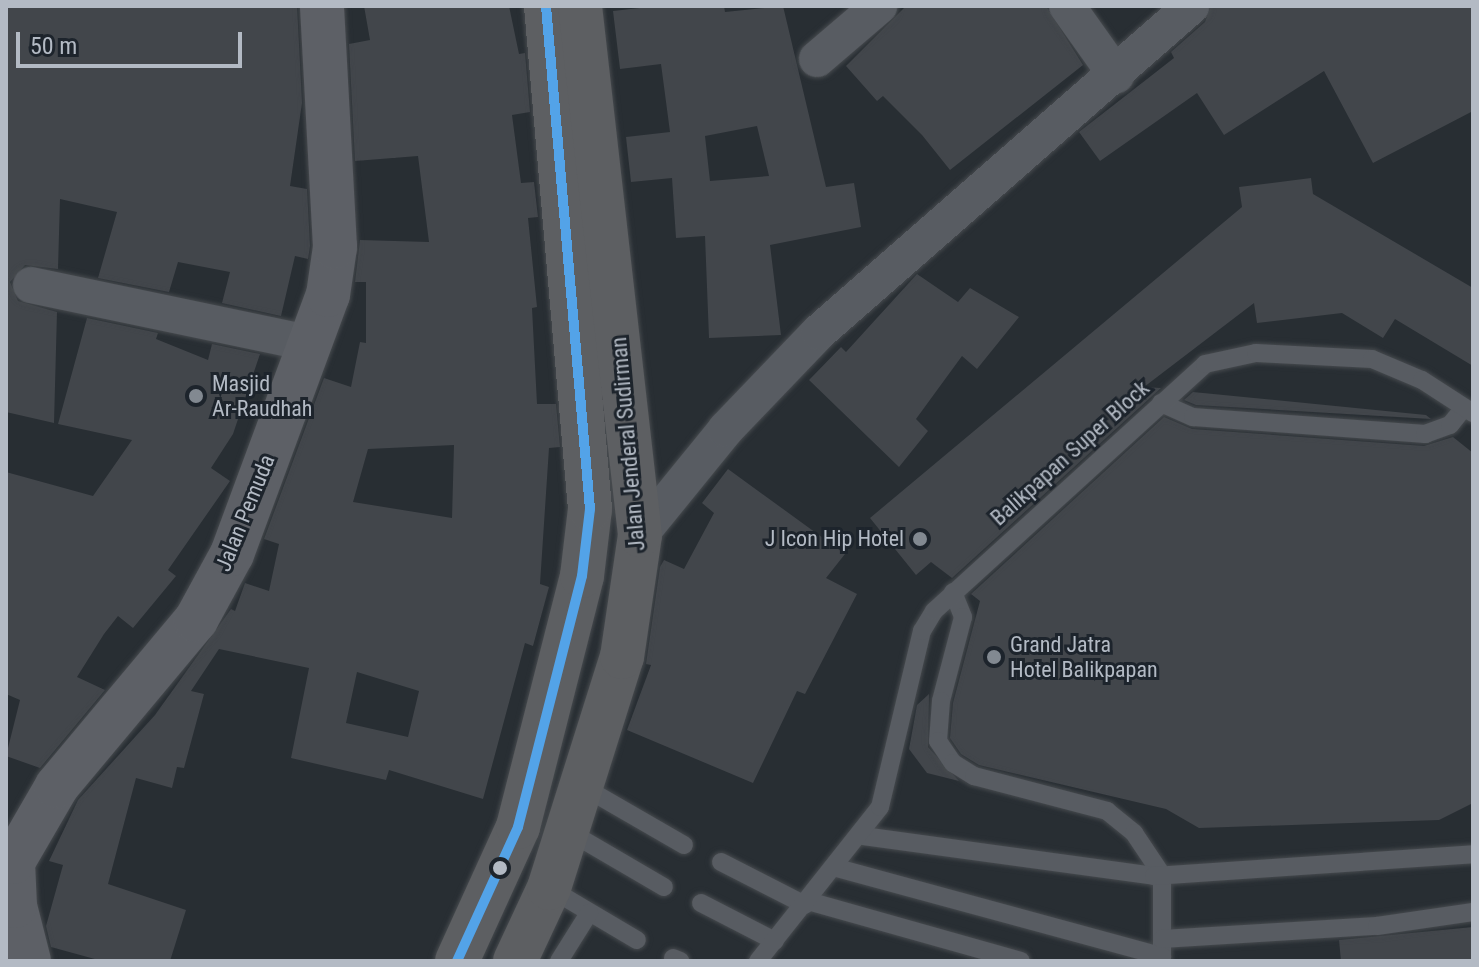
<!DOCTYPE html>
<style>
body{margin:0}
#map{position:relative;width:1479px;height:967px;overflow:hidden;background:#282e33;font-family:"Roboto Condensed",sans-serif}
div>[style]{position:absolute}
.building>*{inset:0;background:#42464b}
.roads{filter:drop-shadow(0 0 2px #464a4e) drop-shadow(0 0 2px #464a4e)}
.lane>*{height:18px;margin:-9px;padding:0 9px;transform-origin:9px;border-radius:9px;background:#585c62}
.street>*{height:36px;margin:-18px;padding:0 18px;transform-origin:18px;border-radius:18px;background:#585c62}
.secondary>*{height:44px;margin:-22px;padding:0 22px;transform-origin:22px;border-radius:22px;background:#5d6066}
.highway>*{height:44px;margin:-22px;padding:0 22px;transform-origin:22px;border-radius:22px;background:#5d5f62}
.bus-1>*{height:10px;margin:-5px;padding:0 5px;transform-origin:5px;border-radius:5px;background:#53a3e8}
.dots>*{width:22px;height:22px;translate:-50% -50%;box-sizing:border-box;border:4px solid #1d242c;border-radius:50%}
span{translate:-50% -50%;white-space:nowrap;text-align:center;line-height:1.15;-webkit-text-stroke:6px #1d242c;paint-order:stroke}
.poi-label{font-size:22px;color:#b3bac4}
.left{translate:0 -50%;text-align:left}
.right{translate:-100% -50%;text-align:right}
.street-label{font-size:22px;color:#b3bac4}
.frame{position:absolute;inset:0;border:8px solid #b3bac4;pointer-events:none}
.scale{position:absolute;left:16px;top:32px;width:226px;height:36px;box-sizing:border-box;border:4px solid #b3bac4;border-top:0;padding-left:10px;font-size:24px;line-height:28px;white-space:nowrap;color:#b3bac4;-webkit-text-stroke:6px #1d242c;paint-order:stroke}
</style>
<div id="map">
<div class="building">
<div style="clip-path:polygon(297px 6px,302px 103px,290px 186px,307px 189px,310px 246px,308px 259px,295px 256px,281px 316px,222px 303px,230px 272px,178px 262px,169px 292px,98px 278px,117px 212px,60px 199px,58px 269px,25px 265px,10px 282px,18px 301px,57px 312px,54px 423px,6px 412px,6px 8px)"></div>
<div style="clip-path:polygon(evenodd,364px 6px,509px 6px,519px 54px,525px 53px,530px 112px,512px 115px,521px 183px,534px 182px,538px 217px,528px 218px,537px 307px,532px 308px,537px 404px,556px 404px,560px 447px,549px 448px,540px 584px,549px 587px,533px 646px,525px 643px,483px 799px,389px 770px,386px 780px,291px 758px,309px 668px,219px 649px,191px 691px,204px 694px,184px 768px,177px 767px,172px 788px,136px 778px,108px 884px,186px 910px,170px 961px,102px 961px,51px 947px,46px 926px,63px 865px,49px 861px,78px 800px,155px 715px,231px 609px,235px 611px,245px 583px,269px 591px,279px 544px,264px 539px,324px 378px,351px 387px,360px 342px,366px 343px,366px 282px,355px 282px,360px 240px,429px 242px,418px 156px,355px 161px,349px 44px,370px 40px,364px 6px,454px 445px,452px 518px,353px 502px,368px 449px,454px 445px,364px 6px,357px 672px,419px 691px,408px 737px,346px 723px,357px 672px)"></div>
<div style="clip-path:polygon(evenodd,657px 6px,724px 6px,725px 12px,783px 6px,826px 187px,854px 183px,861px 227px,770px 245px,781px 335px,709px 338px,705px 236px,676px 238px,672px 178px,631px 182px,626px 137px,670px 132px,661px 64px,620px 69px,613px 11px,657px 6px,757px 126px,769px 176px,710px 181px,705px 136px,757px 126px)"></div>
<div style="clip-path:polygon(906px 6px,1046px 6px,1083px 65px,950px 170px,922px 135px,883px 96px,877px 101px,846px 66px)"></div>
<div style="clip-path:polygon(1211px 6px,1473px 6px,1473px 111px,1373px 163px,1324px 71px,1224px 135px,1197px 93px,1100px 161px,1079px 132px,1174px 58px,1171px 52px,1205px 22px)"></div>
<div style="clip-path:polygon(1311px 178px,1313px 194px,1473px 288px,1473px 366px,1395px 319px,1383px 338px,1342px 313px,1257px 323px,1254px 303px,1144px 387px,1161px 388px,952px 578px,931px 562px,916px 575px,870px 518px,1242px 207px,1239px 187px)"></div>
<div style="clip-path:polygon(917px 274px,958px 302px,970px 288px,1019px 317px,977px 369px,962px 356px,916px 419px,928px 431px,899px 467px,809px 380px,841px 347px,846px 352px)"></div>
<div style="clip-path:polygon(87px 318px,158px 333px,156px 339px,208px 360px,212px 344px,260px 354px,233px 434px,211px 468px,230px 481px,168px 570px,176px 576px,133px 628px,118px 616px,104px 634px,77px 677px,105px 690px,40px 768px,6px 756px,20px 700px,6px 694px,6px 472px,93px 496px,132px 440px,58px 424px)"></div>
<div style="clip-path:polygon(1193px 392px,1426px 415px,1431px 419px,1196px 405px,1184px 400px)"></div>
<div style="clip-path:polygon(1164px 417px,1192px 429px,1424px 446px,1453px 437px,1473px 453px,1473px 803px,1439px 820px,1199px 828px,1166px 809px,979px 765px,961px 754px,950px 738px,953px 703px,980px 601px,971px 594px)"></div>
<div style="clip-path:polygon(728px 469px,845px 554px,826px 578px,857px 594px,805px 694px,797px 691px,753px 783px,627px 730px,651px 665px,646px 664px,660px 567px,664px 560px,684px 569px,714px 513px,702px 503px)"></div>
<div style="clip-path:polygon(929px 694px,928px 747px,959px 781px,927px 773px,909px 749px,917px 705px)"></div>
<div style="clip-path:polygon(1473px 927px,1473px 961px,1341px 961px,1339px 940px)"></div>
</div>
<div class="roads">
<div class="lane">
<div style="left:1161px;top:403px;width:35px;rotate:24deg"></div>
<div style="left:1193px;top:417px;width:233px;rotate:4.2deg"></div>
<div style="left:1425px;top:434px;width:27px;rotate:-20deg"></div>
<div style="left:1450px;top:425px;width:22px;rotate:-51deg"></div>
<div style="left:953px;top:592px;width:27px;rotate:68deg"></div>
<div style="left:963px;top:617px;width:87px;rotate:104.7deg"></div>
<div style="left:941px;top:701px;width:40px;rotate:94.3deg"></div>
<div style="left:938px;top:741px;width:27px;rotate:56deg"></div>
<div style="left:953px;top:763px;width:25px;rotate:32deg"></div>
<div style="left:974px;top:776px;width:138px;rotate:14.7deg"></div>
<div style="left:1107px;top:811px;width:35px;rotate:39deg"></div>
<div style="left:1134px;top:833px;width:50px;rotate:56.3deg"></div>
<div style="left:1162px;top:875px;width:86px;rotate:90deg"></div>
<div style="left:580px;top:785px;width:120px;rotate:30deg"></div>
<div style="left:568px;top:831px;width:111px;rotate:30.3deg"></div>
<div style="left:863px;top:836px;width:294px;rotate:7.8deg"></div>
<div style="left:1154px;top:876px;width:320px;rotate:-3.9deg"></div>
<div style="left:721px;top:862px;width:94px;rotate:27.1deg"></div>
<div style="left:837px;top:868px;width:337px;rotate:15.2deg"></div>
<div style="left:549px;top:888px;width:102px;rotate:30.6deg"></div>
<div style="left:808px;top:901px;width:221px;rotate:15.7deg"></div>
<div style="left:701px;top:903px;width:83px;rotate:27.2deg"></div>
<div style="left:1162px;top:939px;width:215px;rotate:-3.5deg"></div>
<div style="left:1377px;top:926px;width:97px;rotate:-8.3deg"></div>
<div style="left:673px;top:958px;width:8px;rotate:23deg"></div>
<div style="left:559px;top:961px;width:57px;rotate:-58deg"></div>
<div style="left:758px;top:961px;width:196px;rotate:-51.6deg"></div>
<div style="left:880px;top:807px;width:181px;rotate:-76.6deg"></div>
<div style="left:922px;top:631px;width:23px;rotate:-59deg"></div>
<div style="left:934px;top:611px;width:367px;rotate:-42.3deg"></div>
<div style="left:1205px;top:364px;width:52px;rotate:-12.2deg"></div>
<div style="left:1256px;top:353px;width:116px;rotate:3deg"></div>
<div style="left:1372px;top:359px;width:54px;rotate:22.8deg"></div>
<div style="left:1422px;top:380px;width:61px;rotate:32.9deg"></div>
</div>
<div class="street">
<div style="left:1067px;top:6px;width:85px;rotate:54.6deg"></div>
<div style="left:817px;top:59px;width:82px;rotate:-40.5deg"></div>
<div style="left:31px;top:285px;width:284px;rotate:11.8deg"></div>
<div style="left:640px;top:535px;width:136px;rotate:-50.9deg"></div>
<div style="left:726px;top:429px;width:134px;rotate:-46.2deg"></div>
<div style="left:819px;top:332px;width:495px;rotate:-41.2deg"></div>
</div>
<div class="secondary">
<div style="left:29px;top:961px;width:57px;rotate:-104.3deg"></div>
<div style="left:15px;top:906px;width:44px;rotate:-92.6deg"></div>
<div style="left:13px;top:862px;width:88px;rotate:-59.9deg"></div>
<div style="left:57px;top:786px;width:217px;rotate:-50.1deg"></div>
<div style="left:196px;top:620px;width:75px;rotate:-61.4deg"></div>
<div style="left:232px;top:554px;width:276px;rotate:-69.7deg"></div>
<div style="left:328px;top:295px;width:49px;rotate:-81.7deg"></div>
<div style="left:335px;top:247px;width:241px;rotate:-93.1deg"></div>
</div>
<div class="highway">
<div style="left:457px;top:961px;width:147px;rotate:-65.5deg"></div>
<div style="left:518px;top:827px;width:259px;rotate:-75.7deg"></div>
<div style="left:582px;top:576px;width:67px;rotate:-83.2deg"></div>
<div style="left:590px;top:509px;width:505px;rotate:-95deg"></div>
<div style="left:515px;top:961px;width:81px;rotate:-65deg"></div>
<div style="left:549px;top:888px;width:242px;rotate:-72.5deg"></div>
<div style="left:622px;top:657px;width:123px;rotate:-81.6deg"></div>
<div style="left:640px;top:535px;width:532px;rotate:-96.47deg"></div>
</div>
</div>
<div class="bus-1">
<div style="left:457px;top:961px;width:147px;rotate:-65.5deg"></div>
<div style="left:518px;top:827px;width:259px;rotate:-75.7deg"></div>
<div style="left:582px;top:576px;width:67px;rotate:-83.2deg"></div>
<div style="left:590px;top:509px;width:505px;rotate:-95deg"></div>
</div>
<div class="dots">
<div style="left:196px;top:396px;background:#828991"></div>
<div style="left:920px;top:539px;background:#828991"></div>
<div style="left:994px;top:657px;background:#828991"></div>
<div style="left:500px;top:868px;background:#b3bac4"></div>
</div>
<div class="poi-label">
<span class="left" style="left:212px;top:396px">Masjid<br>Ar-Raudhah</span>
<span class="right" style="left:904px;top:539px">J Icon Hip Hotel</span>
<span class="left" style="left:1010px;top:657px">Grand Jatra<br>Hotel Balikpapan</span>
</div>
<div class="street-label">
<span style="left:628px;top:444px;rotate:-95deg">Jalan Jenderal Sudirman</span>
<span style="left:1070px;top:453px;rotate:-42deg">Balikpapan Super Block</span>
<span style="left:245px;top:513px;rotate:-68deg">Jalan Pemuda</span>
</div>
<div class="frame"></div>
<div class="scale">50 m</div>
</div>
